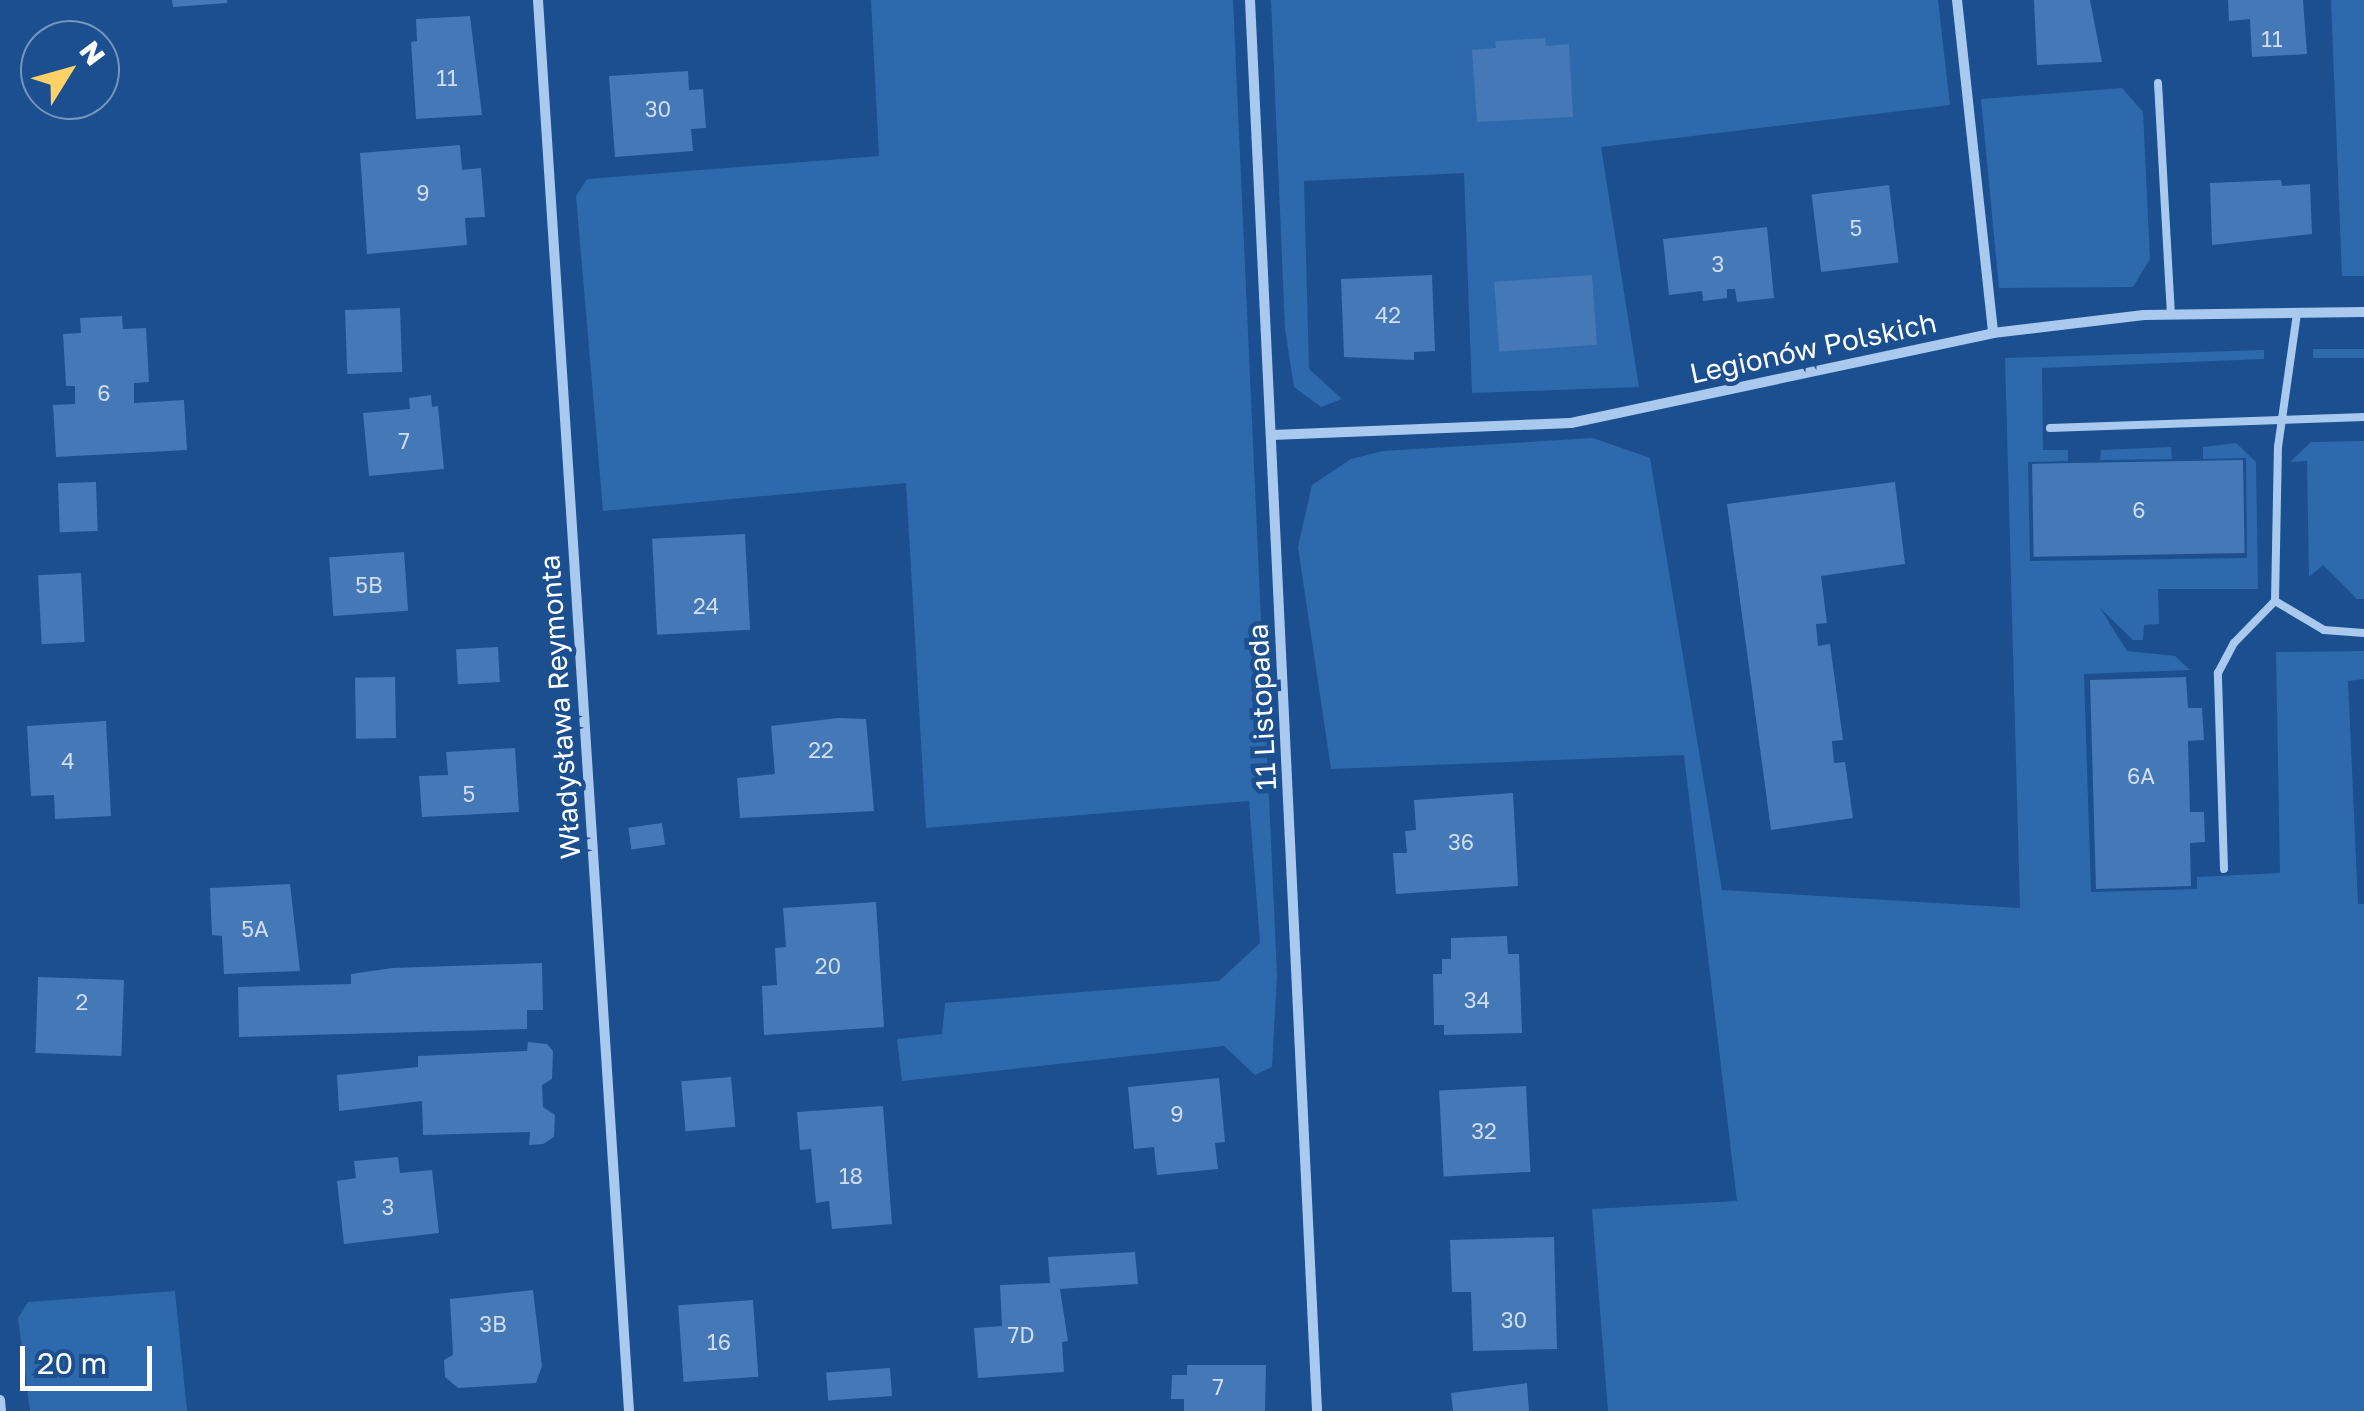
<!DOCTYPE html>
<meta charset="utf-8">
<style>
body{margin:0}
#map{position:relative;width:2364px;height:1411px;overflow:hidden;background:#1b4f8f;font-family:"Golos Text",sans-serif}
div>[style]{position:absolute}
.green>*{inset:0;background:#2e69ad;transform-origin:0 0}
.building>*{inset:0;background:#4478b7;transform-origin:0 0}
.service>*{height:8px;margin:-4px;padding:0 4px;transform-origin:4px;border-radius:4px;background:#a9c9ee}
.minor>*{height:10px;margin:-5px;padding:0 5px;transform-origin:5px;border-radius:5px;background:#a9c9ee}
span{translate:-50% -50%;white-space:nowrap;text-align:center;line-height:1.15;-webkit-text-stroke:9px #1b4f8f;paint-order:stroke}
.number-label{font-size:22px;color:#d0dded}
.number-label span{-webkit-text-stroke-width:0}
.street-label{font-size:28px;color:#fff}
.north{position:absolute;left:20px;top:20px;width:100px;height:100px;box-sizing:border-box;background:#1b4f8f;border:2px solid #7695bc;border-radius:50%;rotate:53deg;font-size:28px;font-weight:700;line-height:40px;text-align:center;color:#fff}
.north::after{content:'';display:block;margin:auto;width:35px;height:45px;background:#ffd166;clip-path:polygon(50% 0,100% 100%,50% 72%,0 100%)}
.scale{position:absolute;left:20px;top:1346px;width:132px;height:45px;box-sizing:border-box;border:5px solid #fff;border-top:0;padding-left:12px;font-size:30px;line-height:35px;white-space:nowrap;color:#fff;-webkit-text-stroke:8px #1b4f8f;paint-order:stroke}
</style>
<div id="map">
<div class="green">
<div style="clip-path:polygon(871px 0,1233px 0,1277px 975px,1272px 1067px,1255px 1075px,1224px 1046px,902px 1081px,897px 1039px,942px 1034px,945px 1003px,1219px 981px,1260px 943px,1249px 801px,926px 828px,906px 483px,603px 511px,576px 196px,587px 179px,879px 156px)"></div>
<div style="clip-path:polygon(1271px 0,1938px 0,1950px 105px,1601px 147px,1639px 387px,1472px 393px,1464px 173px,1304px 181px,1309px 369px,1342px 399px,1321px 407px,1294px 387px,1285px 329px)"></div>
<div style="clip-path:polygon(2331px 0,2364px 0,2364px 276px,2342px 276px)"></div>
<div style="clip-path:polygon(2122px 88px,2143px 112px,2150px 259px,2133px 287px,1999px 288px,1981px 99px)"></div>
<div style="left:2364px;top:349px;width:9px;height:51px;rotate:90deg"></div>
<div style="clip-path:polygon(2264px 350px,2264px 359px,2042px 368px,2043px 450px,2068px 450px,2068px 461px,2028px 462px,2030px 561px,2247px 558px,2246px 458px,2203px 459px,2203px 447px,2236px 443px,2256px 462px,2258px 589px,2158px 589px,2159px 624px,2144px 625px,2143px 640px,2133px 640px,2100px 608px,2127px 651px,2175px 656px,2190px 670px,2084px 674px,2091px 892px,2197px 889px,2197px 877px,2280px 873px,2276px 652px,2364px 651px,2364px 679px,2348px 681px,2358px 904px,2364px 904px,2364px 1411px,1608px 1411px,1592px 1209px,1737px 1201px,1684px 755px,1331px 769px,1298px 547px,1312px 485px,1351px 459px,1383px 451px,1593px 438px,1650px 458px,1722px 890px,2020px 908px,2005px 358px)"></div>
<div style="clip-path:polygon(2364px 441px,2364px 599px,2357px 599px,2323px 565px,2309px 577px,2307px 461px,2290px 462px,2311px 442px)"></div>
<div style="clip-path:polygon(2171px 447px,2172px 459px,2100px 460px,2101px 450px)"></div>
<div style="clip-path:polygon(175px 1291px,187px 1411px,30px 1411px,18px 1318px,28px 1302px)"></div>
</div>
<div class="building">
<div style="clip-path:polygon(172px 0,227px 0,227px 3px,173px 7px)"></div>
<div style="clip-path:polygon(2034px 0,2090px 0,2102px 62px,2037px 65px)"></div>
<div style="clip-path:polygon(2228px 0,2303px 0,2307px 54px,2252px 57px,2250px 19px,2229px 21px)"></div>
<div style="clip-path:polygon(470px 16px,482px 115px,416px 119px,411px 42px,417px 41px,416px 19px)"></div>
<div style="clip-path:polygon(1545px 38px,1546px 46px,1569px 44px,1573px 117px,1477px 122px,1472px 50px,1496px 48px,1495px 41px)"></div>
<div style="clip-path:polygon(688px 71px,689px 90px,703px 89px,706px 128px,691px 129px,693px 151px,615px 157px,609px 76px)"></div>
<div style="clip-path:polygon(460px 145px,462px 170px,481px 168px,485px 217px,465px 218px,467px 245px,367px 254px,360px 153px)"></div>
<div style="clip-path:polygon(2281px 180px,2282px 186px,2310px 184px,2312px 234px,2212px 245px,2210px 183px)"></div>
<div style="left:1889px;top:185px;width:78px;height:78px;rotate:83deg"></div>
<div style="clip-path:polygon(1767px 227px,1774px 298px,1737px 302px,1735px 289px,1727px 289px,1727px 298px,1703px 301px,1702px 291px,1669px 295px,1663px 239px)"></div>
<div style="clip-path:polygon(1432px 275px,1435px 351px,1414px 352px,1414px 360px,1344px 357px,1341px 279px)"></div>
<div style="left:1592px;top:275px;width:70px;height:98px;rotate:86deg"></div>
<div style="left:400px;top:308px;width:64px;height:55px;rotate:88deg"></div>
<div style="clip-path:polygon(122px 316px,123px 329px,146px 328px,149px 382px,134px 383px,134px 403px,184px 400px,187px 450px,56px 457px,53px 405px,75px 404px,75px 386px,66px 386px,63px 334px,81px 333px,80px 318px)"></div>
<div style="clip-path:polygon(431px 395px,432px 407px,438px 406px,444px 469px,369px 476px,363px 413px,410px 409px,409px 398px)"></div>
<div style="left:2243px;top:460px;width:93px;height:211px;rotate:89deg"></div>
<div style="left:96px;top:482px;width:49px;height:38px;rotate:88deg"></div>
<div style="clip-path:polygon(1895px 482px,1905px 564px,1821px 576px,1827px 623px,1816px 624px,1818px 646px,1830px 644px,1843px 740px,1832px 741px,1834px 763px,1845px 762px,1853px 818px,1771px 830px,1727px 504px)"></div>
<div style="left:745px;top:534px;width:96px;height:93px;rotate:87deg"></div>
<div style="left:404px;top:552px;width:59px;height:75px;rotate:86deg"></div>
<div style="left:81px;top:573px;width:69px;height:43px;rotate:87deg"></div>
<div style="left:498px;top:647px;width:35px;height:42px;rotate:87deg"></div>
<div style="left:395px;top:677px;width:61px;height:40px;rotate:89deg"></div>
<div style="clip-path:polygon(2186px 677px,2188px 708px,2202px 708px,2204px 740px,2188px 741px,2190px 812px,2204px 812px,2205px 842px,2190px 843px,2191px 886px,2096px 889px,2090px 680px)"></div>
<div style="clip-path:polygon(838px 718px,866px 719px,874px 811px,740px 818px,737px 778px,775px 774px,771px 726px)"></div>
<div style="clip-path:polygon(106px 721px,111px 816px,55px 819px,54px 795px,31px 796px,27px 726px)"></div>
<div style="clip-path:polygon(515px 748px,519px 812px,422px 817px,419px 776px,448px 775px,446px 752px)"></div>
<div style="clip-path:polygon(1513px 793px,1518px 886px,1396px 894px,1393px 853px,1407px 853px,1405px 831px,1416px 830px,1414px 800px)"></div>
<div style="left:662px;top:823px;width:22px;height:34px;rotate:82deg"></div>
<div style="clip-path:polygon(290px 884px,300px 971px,224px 974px,222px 936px,212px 935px,210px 888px)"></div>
<div style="clip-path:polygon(876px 902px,884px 1027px,764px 1035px,762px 986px,777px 985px,775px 948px,786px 947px,783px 908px)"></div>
<div style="clip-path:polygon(1507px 936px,1508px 954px,1519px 954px,1522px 1033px,1444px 1035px,1444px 1025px,1434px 1025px,1433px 974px,1442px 974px,1442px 959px,1451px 959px,1451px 938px)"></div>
<div style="clip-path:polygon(542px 963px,543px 1010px,527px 1010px,527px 1029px,239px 1037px,238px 987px,351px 984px,351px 974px,392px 968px)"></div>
<div style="left:124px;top:980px;width:76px;height:86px;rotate:92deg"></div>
<div style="clip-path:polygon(528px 1042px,547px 1044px,553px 1051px,552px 1079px,542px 1085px,543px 1107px,555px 1115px,554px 1137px,543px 1144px,529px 1145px,530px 1132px,423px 1135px,422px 1101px,339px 1111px,337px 1075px,418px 1067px,418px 1056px,527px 1051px)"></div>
<div style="left:731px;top:1077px;width:50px;height:50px;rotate:85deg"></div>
<div style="clip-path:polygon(1219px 1078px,1225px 1142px,1215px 1143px,1218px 1169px,1157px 1175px,1154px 1147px,1134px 1149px,1128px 1087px)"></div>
<div style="left:1526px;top:1086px;width:86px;height:87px;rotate:87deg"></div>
<div style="clip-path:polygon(883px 1106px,892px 1224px,832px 1229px,829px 1201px,816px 1203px,811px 1149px,800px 1150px,797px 1112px)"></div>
<div style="clip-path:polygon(398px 1157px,400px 1173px,432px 1170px,439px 1233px,344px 1244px,337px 1181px,356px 1178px,354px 1161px)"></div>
<div style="clip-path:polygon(1554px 1237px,1557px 1349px,1473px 1351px,1471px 1292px,1452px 1292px,1450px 1240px)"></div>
<div style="clip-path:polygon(1135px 1252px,1138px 1284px,1060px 1289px,1068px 1341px,1062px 1342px,1064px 1372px,978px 1378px,974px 1328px,1002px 1326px,1000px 1285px,1050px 1283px,1048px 1257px)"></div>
<div style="clip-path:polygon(533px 1290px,542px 1366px,536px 1383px,458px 1388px,445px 1377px,444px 1360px,453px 1355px,450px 1299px)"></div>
<div style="left:753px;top:1300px;width:77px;height:75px;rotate:86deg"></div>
<div style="clip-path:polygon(1187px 1365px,1266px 1365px,1265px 1411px,1184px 1411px,1184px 1399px,1171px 1399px,1172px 1375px,1187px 1375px)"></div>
<div style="left:890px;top:1368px;width:28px;height:64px;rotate:86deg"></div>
<div style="clip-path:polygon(1527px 1383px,1529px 1411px,1453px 1411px,1451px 1393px)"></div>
</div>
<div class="service">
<div style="left:2158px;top:83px;width:231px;rotate:86.8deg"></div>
<div style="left:2050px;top:428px;width:314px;rotate:-2deg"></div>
<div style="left:2275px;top:601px;width:57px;rotate:30.6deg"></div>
<div style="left:2324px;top:630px;width:40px;rotate:4.3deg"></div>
<div style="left:2224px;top:869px;width:196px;rotate:-91.8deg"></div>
<div style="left:2218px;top:673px;width:34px;rotate:-62deg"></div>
<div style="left:2234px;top:643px;width:59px;rotate:-45.7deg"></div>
<div style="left:2275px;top:601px;width:154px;rotate:-88.9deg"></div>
<div style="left:2278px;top:447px;width:135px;rotate:-81.9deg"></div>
</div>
<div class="minor">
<div style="left:538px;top:0;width:1414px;rotate:86.31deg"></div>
<div style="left:1250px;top:0;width:1413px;rotate:87.28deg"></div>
<div style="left:1957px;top:0;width:335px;rotate:83.8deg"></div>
<div style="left:1272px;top:435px;width:299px;rotate:-2.3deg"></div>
<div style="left:1571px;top:423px;width:431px;rotate:-12deg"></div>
<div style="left:1993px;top:333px;width:152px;rotate:-6.8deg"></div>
<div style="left:2144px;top:315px;width:220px;rotate:-0.8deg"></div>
<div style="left:0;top:1400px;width:11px;rotate:85deg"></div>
</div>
<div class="number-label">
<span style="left:2272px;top:39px">11</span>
<span style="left:447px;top:78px">11</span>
<span style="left:658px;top:109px">30</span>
<span style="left:423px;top:193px">9</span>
<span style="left:1856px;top:228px">5</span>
<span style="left:1718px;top:264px">3</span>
<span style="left:1388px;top:315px">42</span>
<span style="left:104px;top:393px">6</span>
<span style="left:404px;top:441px">7</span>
<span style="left:2139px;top:510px">6</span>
<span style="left:369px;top:585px">5B</span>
<span style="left:706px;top:606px">24</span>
<span style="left:821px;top:750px">22</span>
<span style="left:68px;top:761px">4</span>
<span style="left:2141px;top:776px">6A</span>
<span style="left:469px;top:794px">5</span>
<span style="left:1461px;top:842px">36</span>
<span style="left:255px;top:929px">5A</span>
<span style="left:828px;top:966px">20</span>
<span style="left:1477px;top:1000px">34</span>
<span style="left:82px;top:1002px">2</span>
<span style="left:1177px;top:1114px">9</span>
<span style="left:1484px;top:1131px">32</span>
<span style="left:851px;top:1176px">18</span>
<span style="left:388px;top:1207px">3</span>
<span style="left:1514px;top:1320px">30</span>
<span style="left:493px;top:1324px">3B</span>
<span style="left:1021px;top:1335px">7D</span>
<span style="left:719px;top:1342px">16</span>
<span style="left:1218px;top:1387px">7</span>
</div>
<div class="street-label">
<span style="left:1813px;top:348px;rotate:-12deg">Legionów Polskich</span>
<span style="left:560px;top:707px;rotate:-94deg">Władysława Reymonta</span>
<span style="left:1262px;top:707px;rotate:-93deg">11 Listopada</span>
</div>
<div class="north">N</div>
<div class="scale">20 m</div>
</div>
